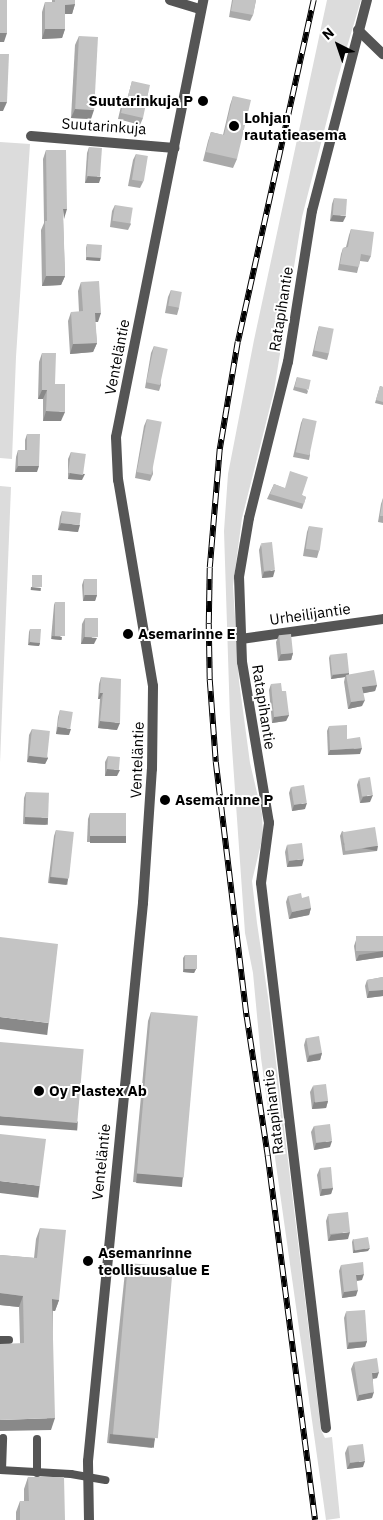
<!DOCTYPE html>
<meta charset="utf-8">
<style>
body{margin:0}
#map{position:relative;width:383px;height:1520px;overflow:hidden;background:#fff;font-family:"IBM Plex Sans",sans-serif}
div>[style]{position:absolute}
.green>*{inset:0;background:#dcdcdc}
.service>*{height:8px;margin:-4px;padding:0 4px;transform-origin:4px;border-radius:4px;background:#555}
.minor>*{height:10px;margin:-5px;padding:0 5px;transform-origin:5px;border-radius:5px;background:#555}
.tertiary>*{height:10px;margin:-5px;padding:0 5px;transform-origin:5px;border-radius:5px;background:#555}
.rail>*{height:5.5px;margin-top:-2.75px;transform-origin:0;background:repeating-linear-gradient(90deg,#fff 0 11px,#000 0 22px);box-sizing:border-box;border-block:1px solid #000}
.wall>*{inset:0;background:#a9a9a9}
.shaded-wall>*{inset:0;background:#898989;transform-origin:0 0}
.building>*{inset:0;background:#c4c4c4;transform-origin:0 0}
.dots>*{width:14px;height:14px;translate:-50% -50%;box-sizing:border-box;border:2px solid #fff;border-radius:50%}
span{translate:-50% -50%;white-space:nowrap;text-align:center;line-height:1.15;-webkit-text-stroke:4px #fff;paint-order:stroke}
.poi-label{font-size:15px;color:#000;font-weight:700}
.right{translate:-100% -50%;text-align:right}
.left{translate:0 -50%;text-align:left}
.street-label{font-size:15px;color:#000}
.north{position:absolute;left:313px;top:20px;width:50px;height:50px;-webkit-text-stroke:4px #fff;paint-order:stroke;rotate:319deg;font-size:14px;font-weight:700;line-height:20px;text-align:center;color:#000}
.north::after{content:'';display:block;margin:auto;width:18px;height:22px;background:#000;clip-path:polygon(50% 0,100% 100%,50% 72%,0 100%)}
</style>
<div id="map">
<div class="green">
<div style="clip-path:polygon(327px 0,361px 0,338px 77px,302px 217px,274px 391px,242px 518px,233px 586px,239px 681px,250px 763px,262px 814px,263px 835px,252px 881px,257px 923px,268px 997px,321px 1430px,325px 1438px,332px 1437px,340px 1518px,326px 1520px,261px 1058px,253px 973px,245px 933px,230px 719px,224px 531px,228px 474px,254px 340px)"></div>
<div style="clip-path:polygon(0 142px,30px 144px,16px 357px,12px 459px,0 458px)"></div>
<div style="clip-path:polygon(0 486px,11px 487px,0 763px)"></div>
</div>
<div class="service">
<div style="left:0;top:1340px;width:9px"></div>
<div style="left:0;top:1470px;width:71px;rotate:3.2deg"></div>
<div style="left:71px;top:1474px;width:35px;rotate:10deg"></div>
<div style="left:2px;top:1470px;width:32px;rotate:-88deg"></div>
<div style="left:37px;top:1473px;width:34px;rotate:-90deg"></div>
</div>
<div class="minor">
<div style="left:358px;top:30px;width:35px;rotate:44deg"></div>
<div style="left:31px;top:136px;width:144px;rotate:4.8deg"></div>
<div style="left:241px;top:639px;width:143px;rotate:-8deg"></div>
<div style="left:326px;top:1428px;width:549px;rotate:-96.8deg"></div>
<div style="left:261px;top:883px;width:61px;rotate:-82.4deg"></div>
<div style="left:269px;top:823px;width:163px;rotate:-99.5deg"></div>
<div style="left:242px;top:662px;width:85px;rotate:-92deg"></div>
<div style="left:239px;top:577px;width:60px;rotate:-80.4deg"></div>
<div style="left:249px;top:518px;width:161px;rotate:-76deg"></div>
<div style="left:288px;top:362px;width:153px;rotate:-81deg"></div>
<div style="left:312px;top:211px;width:218px;rotate:-75.4deg"></div>
</div>
<div class="tertiary">
<div style="left:170px;top:0;width:31px;rotate:17deg"></div>
<div style="left:89px;top:1520px;width:59px;rotate:-91deg"></div>
<div style="left:88px;top:1461px;width:561px;rotate:-84.37deg"></div>
<div style="left:143px;top:903px;width:134px;rotate:-86.2deg"></div>
<div style="left:152px;top:769px;width:83px;rotate:-89.3deg"></div>
<div style="left:153px;top:686px;width:209px;rotate:-99.6deg"></div>
<div style="left:118px;top:480px;width:43px;rotate:-92.7deg"></div>
<div style="left:116px;top:437px;width:446px;rotate:-78.7deg"></div>
</div>
<div class="rail">
<div style="left:314px;top:0;width:350px;rotate:102.5deg"></div>
<div style="left:238px;top:342px;width:109px;rotate:99.5deg"></div>
<div style="left:220px;top:449px;width:119px;rotate:94.8deg"></div>
<div style="left:210px;top:568px;width:56px;rotate:91deg"></div>
<div style="left:209px;top:624px;width:56px;rotate:89deg"></div>
<div style="left:210px;top:680px;width:82px;rotate:85.8deg"></div>
<div style="left:216px;top:762px;width:257px;rotate:83.1deg"></div>
<div style="left:247px;top:1017px;width:141px;rotate:81.4deg"></div>
<div style="left:268px;top:1156px;width:367px;rotate:82.6deg"></div>
</div>
<div class="wall">
<div style="clip-path:polygon(52px 0,75px 0,75px 4px,72px 14px,65px 14px,65px 29px,62px 38px,42px 39px,42px 12px,45px 2px,52px 2px)"></div>
<div style="clip-path:polygon(232px 0,256px 0,253px 15px,250px 21px,229px 17px)"></div>
<div style="clip-path:polygon(79px 36px,91px 119px,71px 118px,75px 45px)"></div>
<div style="clip-path:polygon(132px 81px,143px 118px,140px 125px,118px 119px,122px 102px,125px 96px,128px 96px)"></div>
<div style="clip-path:polygon(233px 96px,237px 159px,233px 168px,203px 161px,208px 141px,211px 132px,223px 135px,230px 105px)"></div>
<div style="clip-path:polygon(89px 147px,99px 183px,85px 183px,87px 153px)"></div>
<div style="clip-path:polygon(46px 150px,63px 219px,65px 276px,61px 285px,42px 286px,41px 230px,44px 223px,43px 159px)"></div>
<div style="clip-path:polygon(136px 154px,143px 182px,140px 188px,128px 186px,133px 160px)"></div>
<div style="clip-path:polygon(334px 198px,343px 222px,330px 221px,332px 204px)"></div>
<div style="clip-path:polygon(115px 205px,131px 224px,128px 230px,110px 227px,112px 211px)"></div>
<div style="clip-path:polygon(351px 229px,371px 256px,368px 262px,360px 261px,357px 273px,338px 270px,341px 254px,343px 248px,346px 247px,349px 235px)"></div>
<div style="clip-path:polygon(87px 244px,100px 261px,86px 260px,86px 248px)"></div>
<div style="clip-path:polygon(81px 282px,98px 322px,95px 322px,97px 343px,93px 352px,70px 354px,68px 321px,71px 312px,79px 312px,78px 291px)"></div>
<div style="clip-path:polygon(171px 290px,179px 308px,177px 315px,165px 313px,168px 297px)"></div>
<div style="clip-path:polygon(319px 326px,329px 353px,327px 360px,312px 356px,317px 333px)"></div>
<div style="clip-path:polygon(154px 346px,161px 385px,159px 391px,145px 388px,151px 353px)"></div>
<div style="clip-path:polygon(42px 353px,55px 384px,61px 421px,43px 421px,43px 399px,38px 399px,39px 362px)"></div>
<div style="clip-path:polygon(297px 377px,308px 391px,307px 394px,293px 390px)"></div>
<div style="clip-path:polygon(380px 386px,383px 387px,383px 405px,375px 403px)"></div>
<div style="clip-path:polygon(303px 418px,310px 455px,309px 460px,293px 457px,301px 423px)"></div>
<div style="clip-path:polygon(147px 419px,153px 474px,150px 481px,135px 478px,144px 426px)"></div>
<div style="clip-path:polygon(27px 434px,37px 472px,15px 472px,16px 457px,18px 450px,25px 450px,25px 440px)"></div>
<div style="clip-path:polygon(71px 452px,82px 480px,68px 479px,68px 459px)"></div>
<div style="clip-path:polygon(274px 484px,306px 497px,302px 509px,267px 499px)"></div>
<div style="clip-path:polygon(383px 498px,383px 523px,378px 522px,381px 504px)"></div>
<div style="clip-path:polygon(62px 511px,78px 532px,58px 530px,60px 517px)"></div>
<div style="clip-path:polygon(309px 526px,319px 551px,317px 558px,303px 556px,307px 532px)"></div>
<div style="clip-path:polygon(261px 544px,273px 577px,262px 578px,259px 550px)"></div>
<div style="clip-path:polygon(84px 579px,97px 595px,95px 601px,83px 601px,82px 585px)"></div>
<div style="clip-path:polygon(55px 602px,61px 640px,51px 639px,54px 605px)"></div>
<div style="clip-path:polygon(85px 618px,94px 644px,81px 644px,82px 624px)"></div>
<div style="clip-path:polygon(30px 629px,40px 643px,39px 646px,28px 645px,29px 632px)"></div>
<div style="clip-path:polygon(279px 635px,293px 653px,291px 660px,278px 661px,276px 642px)"></div>
<div style="clip-path:polygon(330px 655px,349px 673px,349px 675px,377px 685px,375px 691px,363px 693px,362px 706px,348px 709px,344px 682px,345px 677px,331px 679px,329px 658px)"></div>
<div style="clip-path:polygon(101px 677px,117px 730px,98px 728px,100px 699px,98px 699px,99px 684px)"></div>
<div style="clip-path:polygon(271px 684px,282px 691px,289px 715px,286px 721px,272px 723px,269px 690px)"></div>
<div style="clip-path:polygon(60px 710px,69px 735px,56px 734px,58px 717px)"></div>
<div style="clip-path:polygon(329px 726px,360px 754px,328px 755px,327px 731px)"></div>
<div style="clip-path:polygon(32px 729px,48px 758px,45px 764px,27px 762px,29px 735px)"></div>
<div style="clip-path:polygon(108px 756px,117px 776px,105px 776px,105px 762px)"></div>
<div style="clip-path:polygon(359px 779px,370px 802px,360px 803px,357px 785px)"></div>
<div style="clip-path:polygon(291px 787px,305px 809px,292px 811px,289px 793px)"></div>
<div style="clip-path:polygon(26px 792px,46px 825px,23px 824px,24px 798px)"></div>
<div style="clip-path:polygon(90px 813px,124px 842px,87px 842px,88px 819px)"></div>
<div style="clip-path:polygon(56px 830px,68px 879px,66px 885px,48px 883px,54px 836px)"></div>
<div style="clip-path:polygon(342px 831px,377px 851px,343px 855px,340px 836px)"></div>
<div style="clip-path:polygon(287px 845px,302px 866px,287px 867px,285px 852px)"></div>
<div style="clip-path:polygon(288px 896px,302px 898px,311px 908px,309px 915px,289px 919px,286px 902px)"></div>
<div style="clip-path:polygon(383px 936px,383px 957px,356px 961px,354px 946px,356px 940px)"></div>
<div style="clip-path:polygon(185px 955px,196px 969px,194px 973px,183px 972px,183px 958px)"></div>
<div style="clip-path:polygon(383px 977px,383px 996px,367px 998px,365px 986px,367px 980px)"></div>
<div style="clip-path:polygon(151px 1012px,183px 1177px,180px 1186px,133px 1182px,148px 1021px)"></div>
<div style="clip-path:polygon(306px 1038px,322px 1053px,320px 1060px,307px 1062px,304px 1045px)"></div>
<div style="clip-path:polygon(313px 1086px,328px 1101px,326px 1108px,312px 1109px,310px 1092px)"></div>
<div style="clip-path:polygon(314px 1126px,330px 1147px,314px 1150px,311px 1132px)"></div>
<div style="clip-path:polygon(320px 1168px,333px 1188px,331px 1194px,320px 1196px,317px 1175px)"></div>
<div style="clip-path:polygon(328px 1215px,348px 1239px,328px 1241px,326px 1221px)"></div>
<div style="clip-path:polygon(40px 1228px,59px 1300px,55px 1311px,53px 1311px,51px 1430px,20px 1343px,19px 1307px,0 1305px,0 1255px,34px 1258px,36px 1239px)"></div>
<div style="clip-path:polygon(353px 1239px,368px 1251px,353px 1253px,352px 1242px)"></div>
<div style="clip-path:polygon(128px 1263px,155px 1439px,152px 1448px,107px 1443px,125px 1272px)"></div>
<div style="clip-path:polygon(341px 1265px,362px 1280px,357px 1281px,356px 1296px,342px 1298px,339px 1271px)"></div>
<div style="clip-path:polygon(346px 1312px,367px 1341px,365px 1347px,347px 1349px,344px 1318px)"></div>
<div style="clip-path:polygon(354px 1362px,377px 1378px,373px 1379px,372px 1398px,357px 1401px,351px 1369px)"></div>
<div style="clip-path:polygon(348px 1446px,363px 1467px,347px 1469px,345px 1453px)"></div>
<div style="clip-path:polygon(28px 1477px,65px 1520px,16px 1520px,16px 1512px,20px 1501px,24px 1501px,24px 1489px)"></div>
</div>
<div class="shaded-wall">
<div style="clip-path:polygon(75px 4px,72px 14px,61px 14px,65px 5px)"></div>
<div style="clip-path:polygon(45px 29px,65px 29px,62px 38px,42px 39px)"></div>
<div style="clip-path:polygon(0 33px,7px 33px,4px 42px,0 42px)"></div>
<div style="clip-path:polygon(0 102px,7px 102px,3px 111px,0 111px)"></div>
<div style="clip-path:polygon(75px 109px,94px 110px,91px 119px,71px 118px)"></div>
<div style="clip-path:polygon(88px 176px,101px 177px,99px 183px,85px 183px)"></div>
<div style="clip-path:polygon(63px 209px,67px 209px,64px 219px)"></div>
<div style="clip-path:polygon(333px 215px,346px 216px,343px 222px,330px 221px)"></div>
<div style="clip-path:polygon(87px 257px,101px 257px,100px 261px,86px 260px)"></div>
<div style="clip-path:polygon(46px 276px,65px 276px,61px 285px,42px 286px)"></div>
<div style="clip-path:polygon(95px 313px,101px 313px,98px 322px,92px 322px)"></div>
<div style="clip-path:polygon(97px 343px,93px 352px,70px 354px,73px 344px)"></div>
<div style="clip-path:polygon(42px 390px,47px 390px,43px 399px,38px 399px)"></div>
<div style="clip-path:polygon(46px 411px,65px 412px,61px 421px,43px 421px)"></div>
<div style="clip-path:polygon(18px 466px,39px 466px,37px 472px,15px 472px)"></div>
<div style="clip-path:polygon(70px 473px,85px 474px,82px 480px,68px 479px)"></div>
<div style="clip-path:polygon(61px 523px,80px 525px,78px 532px,58px 530px)"></div>
<div style="clip-path:polygon(275px 570px,273px 577px,262px 578px,264px 572px)"></div>
<div style="left:31px;top:587px;width:10px;height:3px;rotate:6deg"></div>
<div style="clip-path:polygon(85px 595px,97px 595px,95px 601px,83px 601px)"></div>
<div style="left:52px;top:636px;width:10px;height:3px;rotate:6deg"></div>
<div style="clip-path:polygon(84px 637px,97px 638px,94px 644px,81px 644px)"></div>
<div style="clip-path:polygon(30px 642px,40px 643px,39px 646px,28px 645px)"></div>
<div style="clip-path:polygon(293px 653px,291px 660px,278px 661px,281px 654px)"></div>
<div style="clip-path:polygon(349px 673px,348px 677px,346px 675px,345px 677px,331px 679px,333px 675px)"></div>
<div style="clip-path:polygon(377px 685px,375px 691px,360px 694px,362px 687px)"></div>
<div style="clip-path:polygon(100px 693px,103px 693px,100px 699px,98px 699px)"></div>
<div style="clip-path:polygon(365px 700px,362px 706px,348px 709px,351px 702px)"></div>
<div style="clip-path:polygon(289px 715px,286px 721px,272px 723px,274px 717px)"></div>
<div style="clip-path:polygon(100px 721px,120px 723px,117px 730px,98px 728px)"></div>
<div style="clip-path:polygon(58px 727px,71px 729px,69px 735px,56px 734px)"></div>
<div style="clip-path:polygon(362px 748px,360px 754px,328px 755px,330px 750px)"></div>
<div style="clip-path:polygon(29px 756px,48px 758px,45px 764px,27px 762px)"></div>
<div style="clip-path:polygon(107px 769px,120px 770px,117px 776px,105px 776px)"></div>
<div style="clip-path:polygon(373px 795px,370px 802px,360px 803px,363px 797px)"></div>
<div style="clip-path:polygon(307px 803px,305px 809px,292px 811px,294px 805px)"></div>
<div style="left:25px;top:817px;width:23px;height:7px;rotate:2deg"></div>
<div style="left:90px;top:836px;width:36px;height:7px"></div>
<div style="left:378px;top:846px;width:5px;height:34px;rotate:101deg"></div>
<div style="clip-path:polygon(304px 859px,302px 866px,287px 867px,289px 861px)"></div>
<div style="left:50px;top:877px;width:18px;height:6px;rotate:6deg"></div>
<div style="clip-path:polygon(311px 908px,309px 915px,289px 919px,292px 912px)"></div>
<div style="clip-path:polygon(383px 951px,383px 957px,356px 961px,359px 955px)"></div>
<div style="clip-path:polygon(184px 969px,196px 969px,194px 973px,183px 972px)"></div>
<div style="clip-path:polygon(383px 990px,383px 996px,367px 998px,369px 991px)"></div>
<div style="left:0;top:1017px;width:49px;height:12px;rotate:7deg"></div>
<div style="clip-path:polygon(322px 1053px,320px 1060px,307px 1062px,309px 1056px)"></div>
<div style="clip-path:polygon(328px 1101px,326px 1108px,312px 1109px,314px 1102px)"></div>
<div style="left:0;top:1116px;width:78px;height:9px;rotate:4deg"></div>
<div style="clip-path:polygon(332px 1141px,330px 1147px,314px 1150px,316px 1143px)"></div>
<div style="left:137px;top:1173px;width:46px;height:10px;rotate:5deg"></div>
<div style="left:0;top:1181px;width:40px;height:12px;rotate:7deg"></div>
<div style="clip-path:polygon(333px 1188px,331px 1194px,320px 1196px,322px 1189px)"></div>
<div style="clip-path:polygon(350px 1232px,348px 1239px,328px 1241px,331px 1235px)"></div>
<div style="clip-path:polygon(370px 1248px,368px 1251px,353px 1253px,354px 1250px)"></div>
<div style="clip-path:polygon(364px 1274px,362px 1280px,354px 1281px,356px 1275px)"></div>
<div style="clip-path:polygon(358px 1290px,356px 1296px,342px 1298px,344px 1292px)"></div>
<div style="clip-path:polygon(0 1293px,23px 1296px,19px 1307px,0 1305px)"></div>
<div style="clip-path:polygon(52px 1299px,59px 1300px,55px 1311px,48px 1310px)"></div>
<div style="clip-path:polygon(367px 1341px,365px 1347px,347px 1349px,349px 1343px)"></div>
<div style="clip-path:polygon(379px 1372px,377px 1378px,370px 1379px,372px 1373px)"></div>
<div style="clip-path:polygon(374px 1392px,372px 1398px,357px 1401px,359px 1395px)"></div>
<div style="clip-path:polygon(55px 1418px,51px 1430px,0 1431px,0 1420px)"></div>
<div style="left:110px;top:1434px;width:45px;height:9px;rotate:6deg"></div>
<div style="clip-path:polygon(365px 1461px,363px 1467px,347px 1469px,350px 1463px)"></div>
</div>
<div class="building">
<div style="left:0;top:0;width:7px;height:33px"></div>
<div style="clip-path:polygon(55px 0,75px 0,75px 4px,65px 5px,65px 29px,45px 29px,45px 2px,55px 2px)"></div>
<div style="clip-path:polygon(233px 0,256px 0,253px 15px,231px 11px)"></div>
<div style="left:79px;top:36px;width:19px;height:73px;rotate:3deg"></div>
<div style="clip-path:polygon(0 54px,9px 54px,7px 102px,0 102px)"></div>
<div style="clip-path:polygon(132px 81px,150px 85px,143px 118px,121px 113px,125px 96px,128px 96px)"></div>
<div style="clip-path:polygon(233px 96px,251px 100px,237px 159px,206px 152px,211px 132px,224px 135px)"></div>
<div style="left:89px;top:147px;width:13px;height:29px;rotate:4deg"></div>
<div style="clip-path:polygon(46px 150px,66px 150px,67px 209px,63px 209px,65px 276px,46px 276px,45px 221px,47px 221px)"></div>
<div style="left:136px;top:154px;width:12px;height:26px;rotate:9deg"></div>
<div style="left:334px;top:198px;width:13px;height:17px;rotate:4deg"></div>
<div style="left:115px;top:205px;width:18px;height:16px;rotate:9deg"></div>
<div style="clip-path:polygon(351px 229px,374px 232px,371px 256px,361px 254px,359px 267px,340px 264px,343px 248px,348px 247px)"></div>
<div style="left:87px;top:244px;width:15px;height:13px;rotate:4deg"></div>
<div style="clip-path:polygon(99px 281px,101px 313px,95px 313px,97px 343px,73px 344px,71px 312px,83px 311px,81px 282px)"></div>
<div style="left:171px;top:290px;width:11px;height:16px;rotate:10deg"></div>
<div style="left:319px;top:326px;width:15px;height:25px;rotate:11deg"></div>
<div style="left:154px;top:346px;width:14px;height:37px;rotate:12deg"></div>
<div style="clip-path:polygon(42px 353px,56px 353px,55px 384px,65px 384px,65px 412px,46px 411px,47px 390px,42px 390px)"></div>
<div style="left:297px;top:377px;width:14px;height:10px;rotate:12deg"></div>
<div style="clip-path:polygon(380px 386px,383px 387px,383px 402px,376px 400px)"></div>
<div style="left:303px;top:418px;width:14px;height:35px;rotate:12deg"></div>
<div style="left:147px;top:419px;width:15px;height:54px;rotate:11deg"></div>
<div style="clip-path:polygon(27px 434px,40px 434px,39px 466px,18px 466px,18px 450px,27px 450px)"></div>
<div style="left:71px;top:452px;width:15px;height:21px;rotate:8deg"></div>
<div style="clip-path:polygon(290px 471px,308px 477px,302px 495px,306px 497px,304px 504px,270px 494px,274px 484px,285px 488px)"></div>
<div style="clip-path:polygon(383px 498px,383px 516px,380px 516px)"></div>
<div style="left:62px;top:511px;width:19px;height:12px;rotate:6deg"></div>
<div style="left:309px;top:526px;width:14px;height:23px;rotate:8deg"></div>
<div style="left:272px;top:542px;width:28px;height:11px;rotate:84deg"></div>
<div style="left:32px;top:575px;width:10px;height:12px"></div>
<div style="left:84px;top:579px;width:13px;height:16px"></div>
<div style="left:55px;top:602px;width:10px;height:34px"></div>
<div style="left:85px;top:618px;width:13px;height:19px"></div>
<div style="clip-path:polygon(30px 629px,41px 629px,40px 643px,30px 642px)"></div>
<div style="left:291px;top:634px;width:19px;height:12px;rotate:84deg"></div>
<div style="left:347px;top:653px;width:20px;height:17px;rotate:84deg"></div>
<div style="clip-path:polygon(374px 670px,377px 685px,362px 687px,365px 700px,351px 702px,346px 675px)"></div>
<div style="clip-path:polygon(101px 677px,121px 679px,120px 723px,100px 721px,103px 693px,100px 693px)"></div>
<div style="clip-path:polygon(281px 683px,282px 691px,286px 691px,289px 715px,274px 717px,271px 684px)"></div>
<div style="left:60px;top:710px;width:13px;height:17px;rotate:9deg"></div>
<div style="clip-path:polygon(347px 725px,347px 739px,360px 737px,362px 748px,330px 750px,329px 726px)"></div>
<div style="left:32px;top:729px;width:18px;height:27px;rotate:6deg"></div>
<div style="left:108px;top:756px;width:12px;height:13px;rotate:5deg"></div>
<div style="left:370px;top:777px;width:18px;height:11px;rotate:81deg"></div>
<div style="left:304px;top:785px;width:18px;height:13px;rotate:81deg"></div>
<div style="left:26px;top:792px;width:23px;height:25px;rotate:2deg"></div>
<div style="left:90px;top:813px;width:36px;height:23px"></div>
<div style="left:375px;top:827px;width:19px;height:33px;rotate:81deg"></div>
<div style="left:56px;top:830px;width:18px;height:47px;rotate:6deg"></div>
<div style="left:302px;top:843px;width:16px;height:15px;rotate:83deg"></div>
<div style="clip-path:polygon(301px 893px,302px 898px,309px 896px,311px 908px,292px 912px,288px 896px)"></div>
<div style="left:383px;top:936px;width:15px;height:27px;rotate:90deg"></div>
<div style="clip-path:polygon(0 937px,58px 944px,49px 1023px,0 1017px)"></div>
<div style="left:185px;top:955px;width:12px;height:14px"></div>
<div style="clip-path:polygon(383px 977px,383px 990px,369px 991px,367px 980px)"></div>
<div style="left:151px;top:1012px;width:47px;height:162px;rotate:5deg"></div>
<div style="left:319px;top:1036px;width:17px;height:13px;rotate:80deg"></div>
<div style="left:0;top:1042px;width:84px;height:74px;rotate:5deg"></div>
<div style="left:326px;top:1084px;width:17px;height:13px;rotate:83deg"></div>
<div style="left:330px;top:1124px;width:17px;height:16px;rotate:83deg"></div>
<div style="clip-path:polygon(0 1134px,46px 1139px,40px 1186px,0 1181px)"></div>
<div style="left:331px;top:1167px;width:21px;height:11px;rotate:85deg"></div>
<div style="left:348px;top:1212px;width:20px;height:20px;rotate:84deg"></div>
<div style="clip-path:polygon(40px 1228px,66px 1230px,59px 1300px,52px 1299px,55px 1418px,0 1420px,0 1344px,24px 1343px,23px 1296px,0 1293px,0 1255px,37px 1258px)"></div>
<div style="left:368px;top:1237px;width:11px;height:15px;rotate:80deg"></div>
<div style="clip-path:polygon(363px 1262px,364px 1274px,356px 1275px,358px 1290px,344px 1292px,341px 1265px)"></div>
<div style="left:128px;top:1263px;width:45px;height:172px;rotate:5deg"></div>
<div style="left:365px;top:1310px;width:31px;height:19px;rotate:86deg"></div>
<div style="clip-path:polygon(377px 1358px,379px 1372px,372px 1373px,374px 1392px,359px 1395px,354px 1362px)"></div>
<div style="left:363px;top:1444px;width:17px;height:15px;rotate:83deg"></div>
<div style="clip-path:polygon(28px 1477px,64px 1477px,65px 1520px,20px 1520px,20px 1501px,29px 1501px)"></div>
</div>
<div class="dots">
<div style="left:203px;top:101px;background:#000"></div>
<div style="left:234px;top:126px;background:#000"></div>
<div style="left:128px;top:634px;background:#000"></div>
<div style="left:165px;top:800px;background:#000"></div>
<div style="left:39px;top:1091px;background:#000"></div>
<div style="left:88px;top:1261px;background:#000"></div>
</div>
<div class="poi-label">
<span class="right" style="left:193px;top:101px">Suutarinkuja P</span>
<span class="left" style="left:244px;top:126px">Lohjan<br>rautatieasema</span>
<span class="left" style="left:138px;top:634px">Asemarinne E</span>
<span class="left" style="left:175px;top:800px">Asemarinne P</span>
<span class="left" style="left:49px;top:1091px">Oy Plastex Ab</span>
<span class="left" style="left:98px;top:1261px">Asemanrinne<br>teollisuusalue E</span>
</div>
<div class="street-label">
<span style="left:104px;top:126px;rotate:4deg">Suutarinkuja</span>
<span style="left:281px;top:309px;rotate:-81deg">Ratapihantie</span>
<span style="left:117px;top:357px;rotate:-79deg">Venteläntie</span>
<span style="left:310px;top:614px;rotate:-8deg">Urheilijantie</span>
<span style="left:264px;top:707px;rotate:81deg">Ratapihantie</span>
<span style="left:137px;top:760px;rotate:-88deg">Venteläntie</span>
<span style="left:273px;top:1112px;rotate:-97deg">Ratapihantie</span>
<span style="left:101px;top:1162px;rotate:-84deg">Venteläntie</span>
</div>
<div class="north">N</div>
</div>
